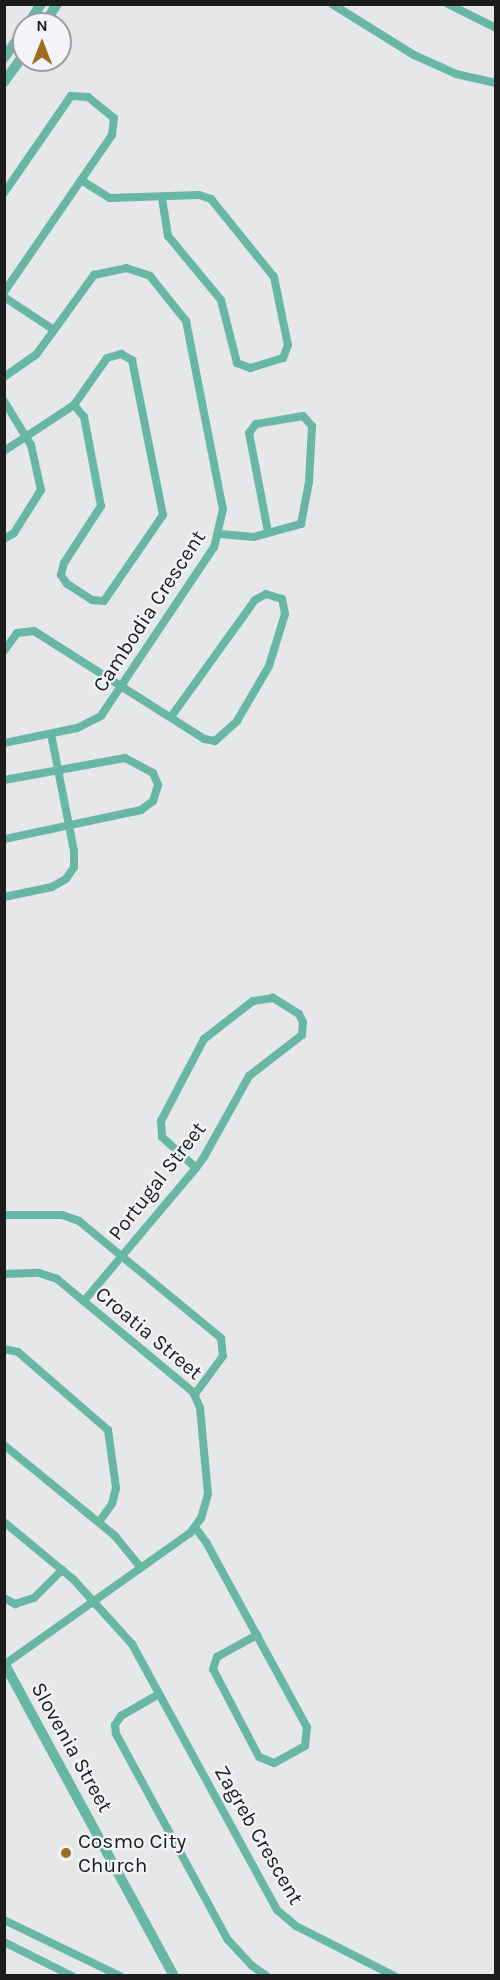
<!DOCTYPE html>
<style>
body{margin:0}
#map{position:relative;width:500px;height:1980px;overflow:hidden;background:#e6e7e9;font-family:Karla,sans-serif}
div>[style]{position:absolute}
.minor>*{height:8px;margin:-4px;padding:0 4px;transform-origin:4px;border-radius:4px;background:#68b7a6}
.tertiary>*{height:10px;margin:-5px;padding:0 5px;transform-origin:5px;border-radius:5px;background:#68b7a6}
.dots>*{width:16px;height:16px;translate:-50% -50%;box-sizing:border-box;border:3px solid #f3f4f7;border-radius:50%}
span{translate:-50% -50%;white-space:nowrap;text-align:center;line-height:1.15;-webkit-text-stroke:4.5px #f3f4f7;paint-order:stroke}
.street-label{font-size:21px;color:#1c1c1d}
.poi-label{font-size:21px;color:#1c1c1d}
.left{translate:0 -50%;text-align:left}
.frame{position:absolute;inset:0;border:6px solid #1c1c1d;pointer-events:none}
.north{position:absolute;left:12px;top:12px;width:60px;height:60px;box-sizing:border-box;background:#f3f4f7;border:2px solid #9d9ea0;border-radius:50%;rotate:0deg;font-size:16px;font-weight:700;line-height:24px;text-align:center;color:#1c1c1d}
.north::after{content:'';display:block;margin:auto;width:21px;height:27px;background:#9f6c22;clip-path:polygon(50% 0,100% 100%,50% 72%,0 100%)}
</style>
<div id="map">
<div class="minor">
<div style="left:332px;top:4px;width:97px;rotate:31.9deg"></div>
<div style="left:414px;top:55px;width:46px;rotate:24.3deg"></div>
<div style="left:456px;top:74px;width:41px;rotate:12.7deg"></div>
<div style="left:448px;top:4px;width:54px;rotate:26.6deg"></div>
<div style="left:81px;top:180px;width:34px;rotate:32deg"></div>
<div style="left:110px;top:198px;width:89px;rotate:-1.9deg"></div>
<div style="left:199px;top:195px;width:13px;rotate:18deg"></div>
<div style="left:211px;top:199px;width:100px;rotate:51.1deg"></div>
<div style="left:274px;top:277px;width:69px;rotate:78.4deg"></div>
<div style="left:288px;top:345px;width:14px;rotate:111deg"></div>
<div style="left:283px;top:358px;width:34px;rotate:163deg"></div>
<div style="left:250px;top:368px;width:14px;rotate:-159deg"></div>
<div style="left:237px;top:363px;width:65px;rotate:-104.3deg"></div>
<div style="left:221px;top:300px;width:83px;rotate:-129.6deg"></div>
<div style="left:168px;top:236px;width:39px;rotate:-99deg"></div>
<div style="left:4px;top:193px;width:118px;rotate:-55.4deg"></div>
<div style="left:71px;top:96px;width:17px;rotate:3deg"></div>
<div style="left:88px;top:97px;width:33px;rotate:39deg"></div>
<div style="left:114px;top:118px;width:17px;rotate:97deg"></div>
<div style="left:112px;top:135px;width:191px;rotate:124.5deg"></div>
<div style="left:4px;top:297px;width:60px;rotate:33.4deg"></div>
<div style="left:4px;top:377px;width:39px;rotate:-35deg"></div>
<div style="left:36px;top:355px;width:99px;rotate:-54.1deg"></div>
<div style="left:94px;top:275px;width:33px;rotate:-12deg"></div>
<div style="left:126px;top:268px;width:25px;rotate:18deg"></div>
<div style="left:150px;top:276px;width:58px;rotate:51.3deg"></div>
<div style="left:186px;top:321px;width:192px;rotate:78.9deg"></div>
<div style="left:223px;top:509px;width:39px;rotate:103deg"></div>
<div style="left:214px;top:547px;width:203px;rotate:123.8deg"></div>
<div style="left:101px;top:716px;width:27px;rotate:153deg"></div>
<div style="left:77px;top:728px;width:75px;rotate:168.4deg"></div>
<div style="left:4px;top:401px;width:52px;rotate:58.5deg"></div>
<div style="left:31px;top:445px;width:46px;rotate:77.5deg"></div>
<div style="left:41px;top:490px;width:51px;rotate:122.1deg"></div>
<div style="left:14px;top:533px;width:12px;rotate:149deg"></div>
<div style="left:4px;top:451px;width:84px;rotate:-33.3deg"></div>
<div style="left:74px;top:405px;width:57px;rotate:-54.9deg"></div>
<div style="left:107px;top:358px;width:15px;rotate:-16deg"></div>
<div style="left:121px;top:354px;width:13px;rotate:29deg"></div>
<div style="left:132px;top:360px;width:158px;rotate:78.7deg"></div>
<div style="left:163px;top:515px;width:104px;rotate:124.5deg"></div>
<div style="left:104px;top:601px;width:12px;rotate:-175deg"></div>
<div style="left:92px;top:600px;width:30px;rotate:-147deg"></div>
<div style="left:67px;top:584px;width:11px;rotate:-124deg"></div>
<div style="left:61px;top:575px;width:12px;rotate:-76deg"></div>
<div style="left:64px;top:563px;width:68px;rotate:-57deg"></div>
<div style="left:101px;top:506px;width:91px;rotate:-100.8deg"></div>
<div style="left:84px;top:417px;width:16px;rotate:-130deg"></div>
<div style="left:220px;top:534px;width:34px;rotate:5deg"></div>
<div style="left:254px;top:537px;width:49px;rotate:-15.5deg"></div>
<div style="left:301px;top:524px;width:43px;rotate:-79.2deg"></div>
<div style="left:309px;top:482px;width:56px;rotate:-86.9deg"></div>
<div style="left:312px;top:426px;width:13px;rotate:-132deg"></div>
<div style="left:303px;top:416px;width:48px;rotate:170.3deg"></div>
<div style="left:256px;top:424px;width:11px;rotate:128deg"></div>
<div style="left:249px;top:433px;width:101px;rotate:79.1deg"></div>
<div style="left:4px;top:651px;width:22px;rotate:-54deg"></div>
<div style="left:17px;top:633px;width:17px;rotate:-7deg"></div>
<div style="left:34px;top:631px;width:201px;rotate:32.4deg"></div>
<div style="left:204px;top:739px;width:11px;rotate:10deg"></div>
<div style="left:215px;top:741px;width:30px;rotate:-42deg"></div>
<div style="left:237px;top:721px;width:64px;rotate:-59.8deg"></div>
<div style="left:269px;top:666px;width:54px;rotate:-72.9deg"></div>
<div style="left:285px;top:614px;width:15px;rotate:-101deg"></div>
<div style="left:282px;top:599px;width:17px;rotate:-163deg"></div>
<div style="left:266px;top:594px;width:13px;rotate:151deg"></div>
<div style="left:255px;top:600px;width:144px;rotate:125.7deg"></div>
<div style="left:4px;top:780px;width:123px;rotate:-10.3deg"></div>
<div style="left:125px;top:758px;width:32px;rotate:28deg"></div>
<div style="left:153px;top:773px;width:13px;rotate:67deg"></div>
<div style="left:158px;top:785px;width:17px;rotate:107deg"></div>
<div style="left:153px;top:801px;width:15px;rotate:143deg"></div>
<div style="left:141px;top:810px;width:140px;rotate:168deg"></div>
<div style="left:4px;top:897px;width:49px;rotate:-11.8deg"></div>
<div style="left:52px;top:887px;width:16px;rotate:-30deg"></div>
<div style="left:66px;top:879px;width:14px;rotate:-56deg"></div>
<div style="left:74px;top:867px;width:16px;rotate:-90deg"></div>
<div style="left:74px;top:851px;width:119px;rotate:-101.1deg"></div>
<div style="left:4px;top:1215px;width:58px"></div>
<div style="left:62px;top:1215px;width:18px;rotate:19deg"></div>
<div style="left:79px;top:1221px;width:184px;rotate:39.5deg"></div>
<div style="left:221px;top:1338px;width:18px;rotate:84deg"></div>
<div style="left:223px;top:1356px;width:47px;rotate:126.4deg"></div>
<div style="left:4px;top:1274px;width:35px;rotate:-2deg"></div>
<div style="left:39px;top:1273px;width:19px;rotate:18deg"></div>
<div style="left:57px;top:1279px;width:177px;rotate:39.7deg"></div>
<div style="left:193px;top:1392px;width:17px;rotate:66deg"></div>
<div style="left:200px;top:1408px;width:86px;rotate:84.7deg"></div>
<div style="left:208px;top:1494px;width:25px;rotate:106deg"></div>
<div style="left:201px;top:1518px;width:19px;rotate:126deg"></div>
<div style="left:190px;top:1533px;width:227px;rotate:144.7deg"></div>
<div style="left:84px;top:1301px;width:174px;rotate:-49.9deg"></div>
<div style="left:196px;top:1168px;width:14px;rotate:-54deg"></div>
<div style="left:204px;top:1157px;width:93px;rotate:-60.9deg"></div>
<div style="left:249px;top:1076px;width:67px;rotate:-37.7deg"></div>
<div style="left:302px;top:1035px;width:13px;rotate:-86deg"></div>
<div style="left:303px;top:1022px;width:9px;rotate:-117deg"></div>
<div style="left:299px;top:1014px;width:31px;rotate:-148deg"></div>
<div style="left:273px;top:998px;width:20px;rotate:171deg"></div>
<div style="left:253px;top:1001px;width:62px;rotate:142.2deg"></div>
<div style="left:204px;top:1039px;width:93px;rotate:117.7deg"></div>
<div style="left:161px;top:1121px;width:16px;rotate:86deg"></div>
<div style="left:162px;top:1137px;width:46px;rotate:42.4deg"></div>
<div style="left:4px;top:1349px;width:14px;rotate:12deg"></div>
<div style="left:18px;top:1352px;width:119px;rotate:40.9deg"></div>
<div style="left:108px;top:1430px;width:59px;rotate:82.1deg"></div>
<div style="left:116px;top:1488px;width:16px;rotate:104deg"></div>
<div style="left:112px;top:1504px;width:22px;rotate:126deg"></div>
<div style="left:4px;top:1445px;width:144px;rotate:39.3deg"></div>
<div style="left:115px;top:1536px;width:41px;rotate:50.9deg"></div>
<div style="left:4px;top:1522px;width:89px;rotate:39.6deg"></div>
<div style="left:73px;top:1579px;width:88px;rotate:47.8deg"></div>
<div style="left:132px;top:1644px;width:303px;rotate:61.4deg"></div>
<div style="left:277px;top:1910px;width:25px;rotate:40deg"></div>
<div style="left:296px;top:1926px;width:110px;rotate:27deg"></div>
<div style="left:195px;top:1527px;width:19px;rotate:54deg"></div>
<div style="left:206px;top:1542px;width:211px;rotate:61.4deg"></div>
<div style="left:307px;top:1727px;width:19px;rotate:96deg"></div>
<div style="left:305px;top:1746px;width:35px;rotate:151deg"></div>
<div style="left:274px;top:1763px;width:16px;rotate:-158deg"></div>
<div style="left:259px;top:1757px;width:99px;rotate:-117.6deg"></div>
<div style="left:213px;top:1669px;width:13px;rotate:-72deg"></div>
<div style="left:217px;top:1657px;width:46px;rotate:-28.8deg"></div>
<div style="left:4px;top:1598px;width:13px;rotate:29deg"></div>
<div style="left:15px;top:1604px;width:20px;rotate:-18deg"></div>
<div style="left:34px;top:1598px;width:40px;rotate:-45deg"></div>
<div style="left:159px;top:1694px;width:44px;rotate:149.9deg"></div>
<div style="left:121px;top:1716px;width:11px;rotate:124deg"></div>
<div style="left:115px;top:1725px;width:9px;rotate:84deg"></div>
<div style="left:116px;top:1734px;width:234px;rotate:61.5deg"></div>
<div style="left:228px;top:1940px;width:34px;rotate:47deg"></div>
<div style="left:251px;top:1965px;width:19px;rotate:35deg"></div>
<div style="left:4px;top:1920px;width:129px;rotate:25.8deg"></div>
<div style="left:4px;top:1942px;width:76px;rotate:26.6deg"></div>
</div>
<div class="tertiary">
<div style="left:28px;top:24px;width:24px;rotate:-57deg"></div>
<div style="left:44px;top:24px;width:24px;rotate:-57deg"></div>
<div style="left:4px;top:58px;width:35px;rotate:-55deg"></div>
<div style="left:4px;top:82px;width:34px;rotate:-54deg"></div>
<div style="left:4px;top:1663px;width:356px;rotate:61.5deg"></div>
</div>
<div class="dots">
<div style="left:66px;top:1853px;background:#9f6c22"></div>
</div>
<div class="street-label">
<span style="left:149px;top:611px;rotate:-57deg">Cambodia Crescent</span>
<span style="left:157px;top:1181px;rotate:-52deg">Portugal Street</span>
<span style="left:149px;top:1333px;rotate:40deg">Croatia Street</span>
<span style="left:72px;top:1747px;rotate:61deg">Slovenia Street</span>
<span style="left:259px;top:1835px;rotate:60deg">Zagreb Crescent</span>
</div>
<div class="poi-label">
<span class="left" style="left:78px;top:1853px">Cosmo City<br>Church</span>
</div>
<div class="frame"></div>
<div class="north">N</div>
</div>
